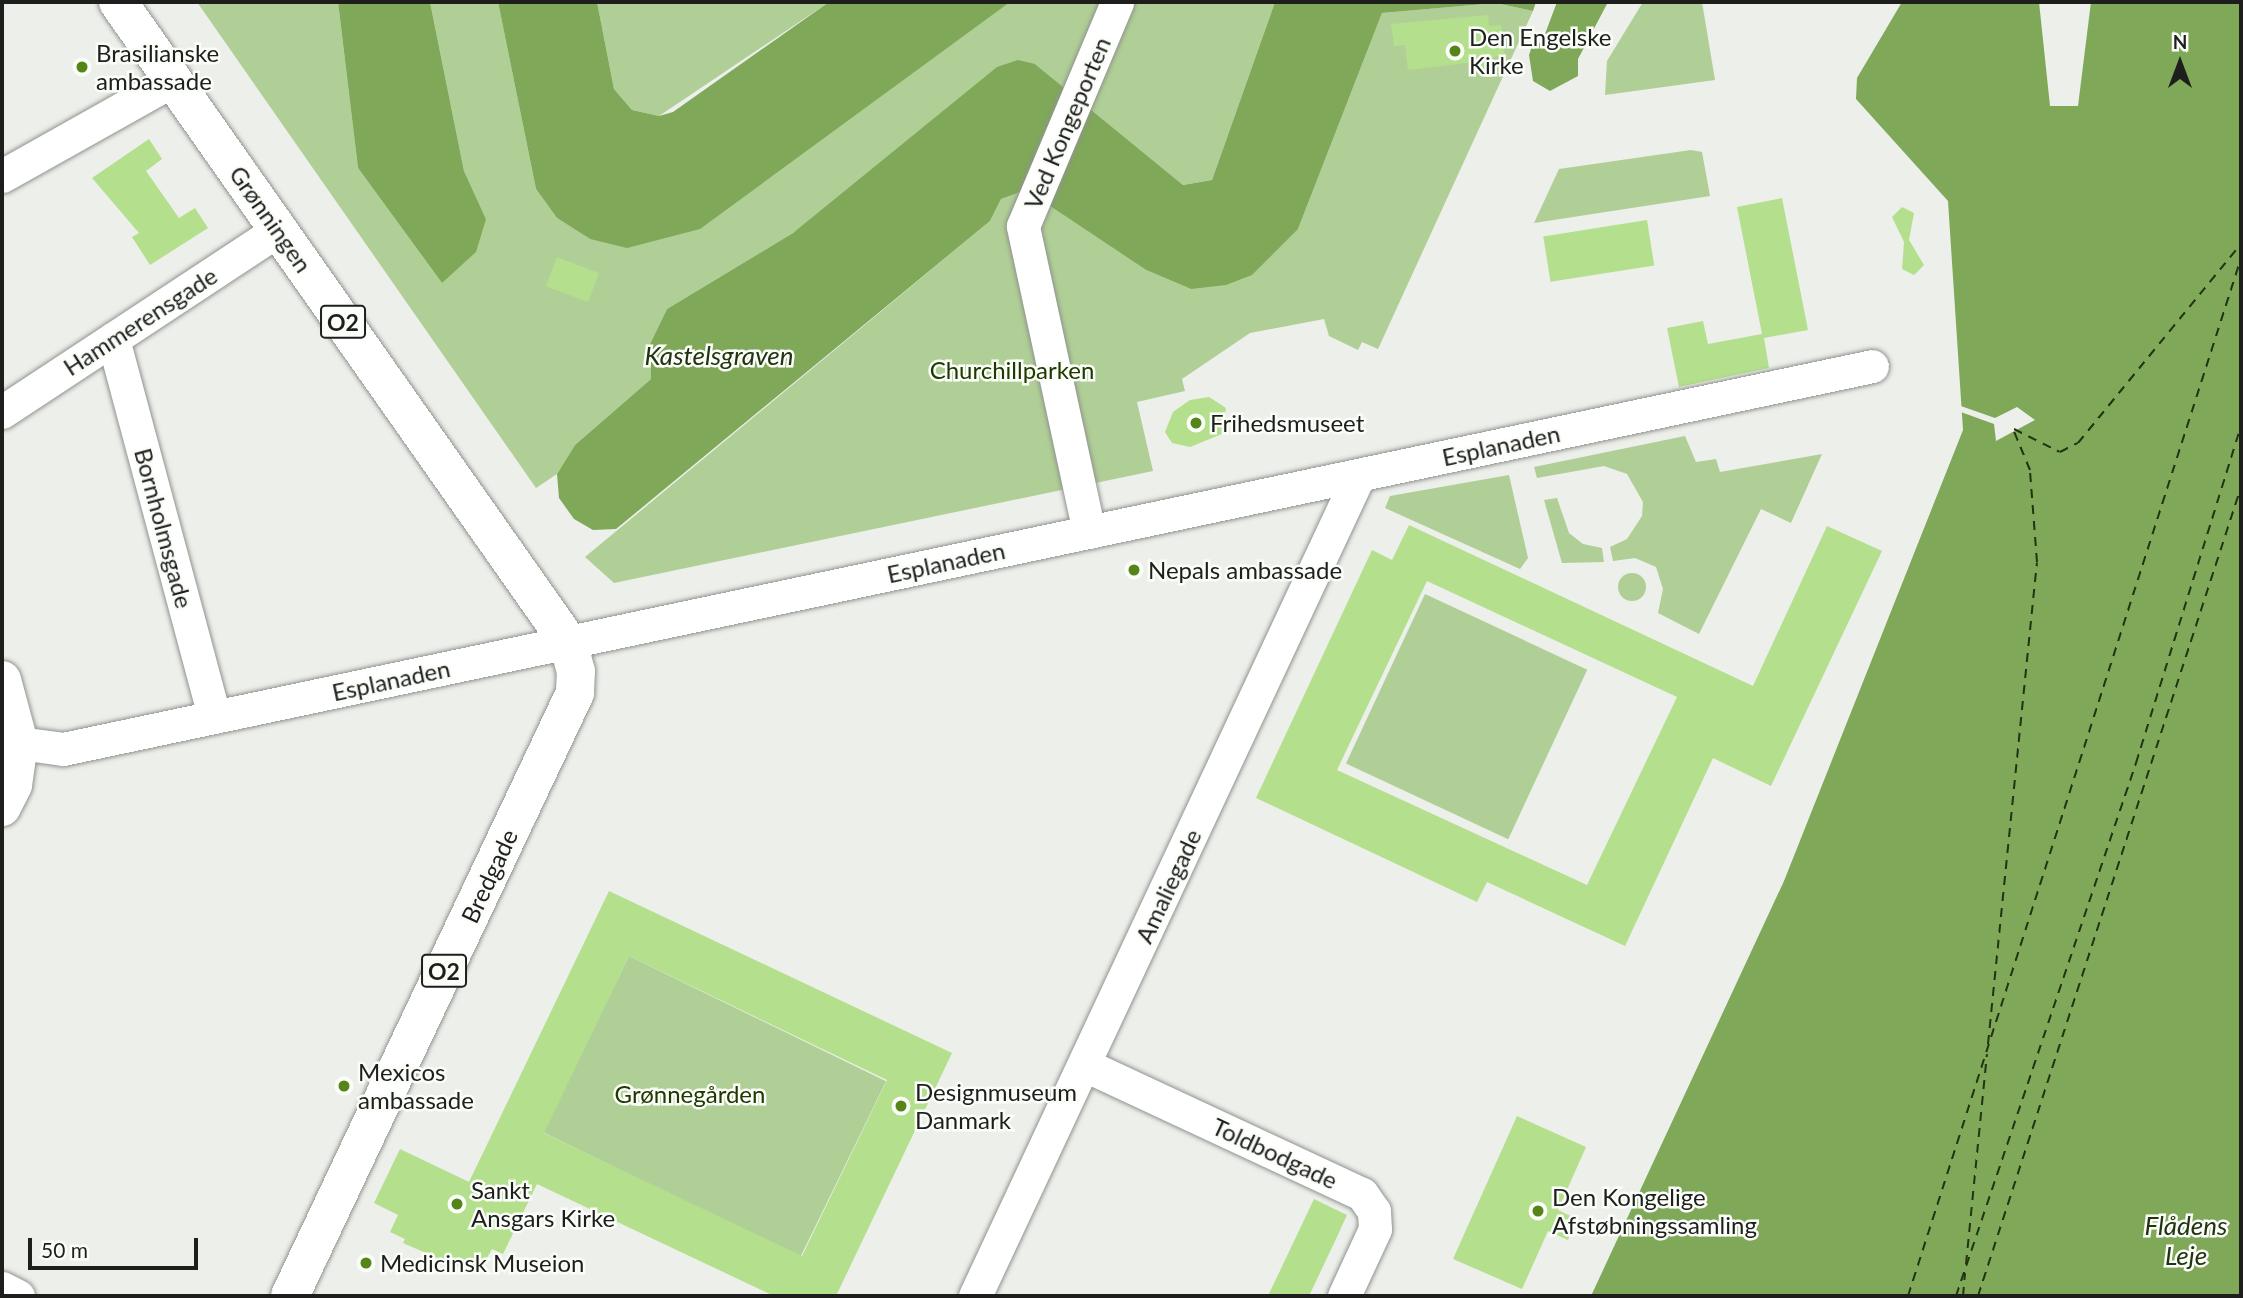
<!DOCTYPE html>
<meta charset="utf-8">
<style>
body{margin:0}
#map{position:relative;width:2243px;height:1298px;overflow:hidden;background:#ecefea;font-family:Lato,sans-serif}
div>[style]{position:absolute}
.green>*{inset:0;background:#b0cf96;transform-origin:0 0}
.round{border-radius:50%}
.water>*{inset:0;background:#7fa859}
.pier>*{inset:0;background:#ecefea}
.ferry>*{height:2px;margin-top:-1px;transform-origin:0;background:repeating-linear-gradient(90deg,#231 0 9px,transparent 0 16px)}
.building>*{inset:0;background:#b4df8d;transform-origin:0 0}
.roads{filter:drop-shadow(0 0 2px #90938e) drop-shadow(0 0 2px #90938e)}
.minor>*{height:33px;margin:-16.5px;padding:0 16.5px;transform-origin:16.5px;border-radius:16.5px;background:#fff}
.major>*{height:38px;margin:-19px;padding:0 19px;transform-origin:19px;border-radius:19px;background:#fff}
.dots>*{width:19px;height:19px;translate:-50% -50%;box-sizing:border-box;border:4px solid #fafdf8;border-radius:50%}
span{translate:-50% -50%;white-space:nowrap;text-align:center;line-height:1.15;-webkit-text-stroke:5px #fafdf8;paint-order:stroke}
.shield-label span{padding:2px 5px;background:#fafdf8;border:2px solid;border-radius:5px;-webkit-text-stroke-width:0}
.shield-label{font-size:23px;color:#1e1f1d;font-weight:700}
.poi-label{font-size:24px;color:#1e1f1d}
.left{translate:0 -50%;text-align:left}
.street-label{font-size:24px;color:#1e1f1d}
.park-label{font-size:24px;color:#203900}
.water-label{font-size:26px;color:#231;font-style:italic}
.frame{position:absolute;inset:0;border:4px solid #1e1f1d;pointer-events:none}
.north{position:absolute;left:2145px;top:28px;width:70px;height:70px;-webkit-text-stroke:5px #fafdf8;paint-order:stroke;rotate:0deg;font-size:19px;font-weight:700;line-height:28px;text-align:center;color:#1e1f1d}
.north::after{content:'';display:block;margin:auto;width:24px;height:32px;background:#1e1f1d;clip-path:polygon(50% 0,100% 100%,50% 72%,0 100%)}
.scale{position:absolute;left:28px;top:1238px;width:170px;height:32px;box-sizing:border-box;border:4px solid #1e1f1d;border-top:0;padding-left:9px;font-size:21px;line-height:24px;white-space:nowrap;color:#1e1f1d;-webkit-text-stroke:5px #fafdf8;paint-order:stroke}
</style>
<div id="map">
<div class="green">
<div style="clip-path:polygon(197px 2px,338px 2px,358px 168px,442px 283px,486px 219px,464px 171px,430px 2px,498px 2px,536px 189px,557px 218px,590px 239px,1010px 2px,1275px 2px,1212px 180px,1183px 185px,1035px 64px,793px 233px,667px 309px,650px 344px,651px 379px,575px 445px,557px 474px,536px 488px)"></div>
<div style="clip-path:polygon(597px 2px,829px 2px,659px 116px,632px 110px,614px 89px)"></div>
<div style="clip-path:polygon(1643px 2px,1702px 2px,1715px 80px,1605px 95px,1607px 61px)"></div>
<div style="clip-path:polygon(1496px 3px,1533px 11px,1378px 349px,1362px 342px,1358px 350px,1329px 336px,1324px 319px,1250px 333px,1182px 379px,1185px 391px,1137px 402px,1153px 471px,614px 583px,585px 557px,990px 221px,1001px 199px,1026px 190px,1146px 270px,1191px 289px,1298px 229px,1382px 13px)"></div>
<div style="clip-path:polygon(1691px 150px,1702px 152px,1710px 196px,1534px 223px,1559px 169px)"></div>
<div style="clip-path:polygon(1685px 436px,1696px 462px,1716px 459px,1720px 472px,1822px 454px,1791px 523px,1761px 509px,1699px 634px,1658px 613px,1663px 589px,1656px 567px,1635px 558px,1613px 561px,1610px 547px,1627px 539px,1642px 516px,1643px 502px,1627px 474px,1604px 466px,1537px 478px,1534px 467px)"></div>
<div style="clip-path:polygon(1509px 475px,1528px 558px,1520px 569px,1385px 508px,1390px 496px)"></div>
<div style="clip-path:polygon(1557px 498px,1569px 533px,1583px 544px,1602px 548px,1604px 562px,1562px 563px,1544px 500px)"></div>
<div class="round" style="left:1618px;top:573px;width:28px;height:28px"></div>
<div style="left:1425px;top:594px;width:179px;height:187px;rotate:25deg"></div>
<div style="left:629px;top:956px;width:286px;height:196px;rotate:26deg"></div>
</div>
<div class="water">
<div style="clip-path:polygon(338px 2px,430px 2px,464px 171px,486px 219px,476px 252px,442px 283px,358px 168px)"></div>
<div style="clip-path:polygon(498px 2px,597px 2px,614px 89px,632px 110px,659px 116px,673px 112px,829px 2px,1010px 2px,700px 229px,627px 248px,590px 239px,557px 218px,536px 189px)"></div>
<div style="clip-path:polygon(1275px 2px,1536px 2px,1533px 11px,1496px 3px,1382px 13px,1298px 229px,1252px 275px,1226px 285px,1191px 289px,1146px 270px,1026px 190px,1001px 199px,990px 221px,616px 529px,593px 530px,574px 519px,559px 498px,557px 474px,575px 445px,651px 379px,650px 344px,667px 309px,793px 233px,997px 67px,1018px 60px,1035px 64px,1183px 185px,1212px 180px)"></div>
<div style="clip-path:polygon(1557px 2px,1608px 2px,1578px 59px,1578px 76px,1550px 91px,1533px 81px,1529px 55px,1532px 46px,1542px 42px)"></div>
<div style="clip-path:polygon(1902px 2px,2039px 2px,2050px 106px,2078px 106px,2091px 2px,2241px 2px,2241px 1296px,1591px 1296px,1784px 881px,1963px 430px,1948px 201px,1856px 99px,1857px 78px)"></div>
</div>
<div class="pier">
<div style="clip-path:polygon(1958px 405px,1995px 418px,2017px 407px,2035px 420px,1996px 441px,1994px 424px,1958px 411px)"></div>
</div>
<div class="ferry">
<div style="left:2014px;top:429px;width:51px;rotate:26.6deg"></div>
<div style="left:2060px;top:452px;width:20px;rotate:-27deg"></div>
<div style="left:2078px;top:443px;width:257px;rotate:-50.7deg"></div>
<div style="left:1988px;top:1044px;width:484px;rotate:-84.2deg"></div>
<div style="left:2037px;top:562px;width:92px;rotate:-94.4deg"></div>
<div style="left:2030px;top:470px;width:44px;rotate:-112.5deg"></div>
<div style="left:1966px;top:1264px;width:211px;rotate:-84.3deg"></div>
<div style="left:1908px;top:1296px;width:1090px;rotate:-72.21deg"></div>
<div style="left:1956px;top:1296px;width:563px;rotate:-71.34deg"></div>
<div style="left:2136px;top:763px;width:354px;rotate:-72.7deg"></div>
<div style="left:1963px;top:1296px;width:23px;rotate:-85deg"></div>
<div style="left:1978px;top:1296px;width:851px;rotate:-71.99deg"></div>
</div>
<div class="building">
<div style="clip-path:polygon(1488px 15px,1489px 26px,1501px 25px,1505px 56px,1493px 57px,1494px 66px,1476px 68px,1475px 62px,1408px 70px,1405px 45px,1394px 46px,1391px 24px)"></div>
<div style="clip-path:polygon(149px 139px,162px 159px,146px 171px,179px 218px,195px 208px,208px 228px,150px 265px,132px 237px,139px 233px,92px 178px)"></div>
<div style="clip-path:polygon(1782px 198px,1808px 330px,1764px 338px,1769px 368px,1679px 387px,1667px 328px,1703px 321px,1708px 344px,1762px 334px,1737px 207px)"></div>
<div style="clip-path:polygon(1902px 207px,1914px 213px,1909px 240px,1924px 265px,1914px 275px,1902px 269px,1904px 242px,1892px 217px)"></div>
<div style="left:1647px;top:220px;width:46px;height:105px;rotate:81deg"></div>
<div style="left:557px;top:257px;width:45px;height:31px;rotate:21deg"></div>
<div style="clip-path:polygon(1209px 397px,1226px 408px,1222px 434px,1190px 447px,1172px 443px,1165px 432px,1173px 412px,1190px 400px)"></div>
<div style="clip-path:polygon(evenodd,1409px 525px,1753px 686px,1827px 526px,1882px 551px,1771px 786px,1713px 758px,1625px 946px,1487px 882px,1477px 902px,1256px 798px,1372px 550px,1392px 560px,1409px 525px,1427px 581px,1677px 697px,1587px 885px,1337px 770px,1427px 581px)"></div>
<div style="clip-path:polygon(evenodd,609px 891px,952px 1053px,836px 1296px,774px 1296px,537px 1184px,503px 1254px,492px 1249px,477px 1275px,403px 1243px,405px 1239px,390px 1232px,398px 1215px,374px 1203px,400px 1149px,469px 1182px,609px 891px,629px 956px,887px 1080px,802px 1256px,544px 1133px,629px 956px)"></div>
<div style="clip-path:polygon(1517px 1116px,1586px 1147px,1558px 1210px,1577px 1219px,1568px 1240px,1548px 1231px,1522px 1289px,1453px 1259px)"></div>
<div style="clip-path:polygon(1314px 1199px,1347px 1215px,1336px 1239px,1309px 1296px,1268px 1296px)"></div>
</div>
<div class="roads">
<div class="minor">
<div style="left:2px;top:176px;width:196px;rotate:-29.3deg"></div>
<div style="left:113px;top:339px;width:391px;rotate:75deg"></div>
<div style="left:2px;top:412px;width:331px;rotate:-33.4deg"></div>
<div style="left:1089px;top:532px;width:313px;rotate:-102.2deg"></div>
<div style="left:1023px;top:226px;width:243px;rotate:-67.2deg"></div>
<div style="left:2px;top:732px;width:20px;rotate:33deg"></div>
<div style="left:19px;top:743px;width:44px;rotate:7.8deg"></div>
<div style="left:63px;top:749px;width:1849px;rotate:-11.95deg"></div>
<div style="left:1085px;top:1065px;width:306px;rotate:25deg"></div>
<div style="left:1362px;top:1194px;width:21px;rotate:55deg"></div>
<div style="left:1374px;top:1211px;width:18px;rotate:87deg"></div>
<div style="left:1375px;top:1229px;width:74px;rotate:114.8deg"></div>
<div style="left:2px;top:1288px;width:18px;rotate:27deg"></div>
<div style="left:975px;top:1296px;width:906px;rotate:-64.93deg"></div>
</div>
<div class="major">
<div style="left:118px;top:2px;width:782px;rotate:54.89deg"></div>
<div style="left:568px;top:642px;width:30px;rotate:75deg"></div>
<div style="left:576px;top:671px;width:22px;rotate:93deg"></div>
<div style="left:575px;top:693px;width:667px;rotate:115.3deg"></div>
<div style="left:2px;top:680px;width:65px;rotate:74.9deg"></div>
<div style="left:19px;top:743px;width:42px;rotate:98.1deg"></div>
<div style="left:13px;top:785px;width:25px;rotate:117deg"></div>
</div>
</div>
<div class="dots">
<div style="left:1455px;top:51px;background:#568517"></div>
<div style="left:82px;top:67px;background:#568517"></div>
<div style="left:1196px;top:423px;background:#568517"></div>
<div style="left:1134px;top:570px;background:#568517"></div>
<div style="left:344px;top:1086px;background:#568517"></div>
<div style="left:901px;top:1106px;background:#568517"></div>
<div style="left:457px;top:1204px;background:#568517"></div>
<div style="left:1538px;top:1211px;background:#568517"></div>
<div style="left:366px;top:1263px;background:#568517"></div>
</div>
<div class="shield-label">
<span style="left:343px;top:322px">O2</span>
<span style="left:444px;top:971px">O2</span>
</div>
<div class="poi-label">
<span class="left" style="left:1469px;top:51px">Den Engelske<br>Kirke</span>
<span class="left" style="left:96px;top:67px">Brasilianske<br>ambassade</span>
<span class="left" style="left:1210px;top:423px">Frihedsmuseet</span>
<span class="left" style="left:1148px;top:570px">Nepals ambassade</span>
<span class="left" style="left:358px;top:1086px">Mexicos<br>ambassade</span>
<span class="left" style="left:915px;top:1106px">Designmuseum<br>Danmark</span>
<span class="left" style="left:471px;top:1204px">Sankt<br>Ansgars Kirke</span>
<span class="left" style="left:1552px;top:1211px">Den Kongelige<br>Afstøbningssamling</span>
<span class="left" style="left:380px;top:1263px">Medicinsk Museion</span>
</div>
<div class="street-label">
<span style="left:1067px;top:123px;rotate:-67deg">Ved Kongeporten</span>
<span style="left:271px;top:219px;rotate:55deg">Grønningen</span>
<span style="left:140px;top:321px;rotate:-33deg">Hammerensgade</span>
<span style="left:1501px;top:445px;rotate:-12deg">Esplanaden</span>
<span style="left:164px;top:528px;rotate:75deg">Bornholmsgade</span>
<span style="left:946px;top:562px;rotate:-12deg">Esplanaden</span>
<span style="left:391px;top:680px;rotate:-12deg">Esplanaden</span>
<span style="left:489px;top:876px;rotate:-65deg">Bredgade</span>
<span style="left:1168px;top:886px;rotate:-65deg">Amaliegade</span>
<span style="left:1275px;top:1153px;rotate:25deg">Toldbodgade</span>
</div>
<div class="park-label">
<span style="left:1012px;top:370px">Churchillparken</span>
<span style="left:690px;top:1094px">Grønnegården</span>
</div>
<div class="water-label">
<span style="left:719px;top:356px">Kastelsgraven</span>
<span style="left:2186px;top:1241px">Flådens<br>Leje</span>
</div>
<div class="frame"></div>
<div class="north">N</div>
<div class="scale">50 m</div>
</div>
